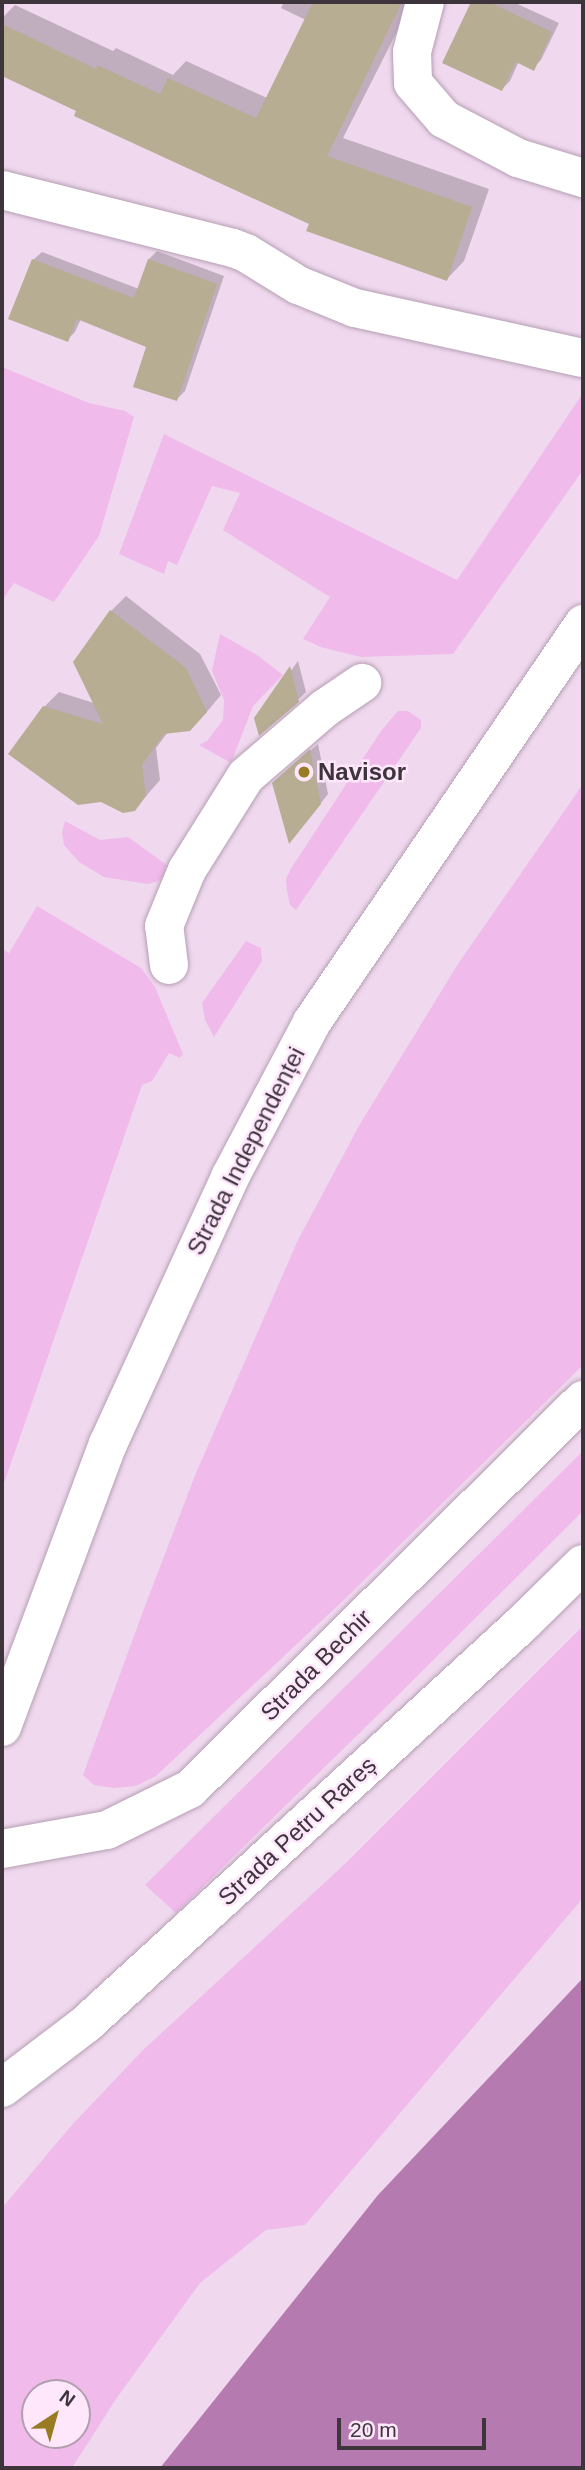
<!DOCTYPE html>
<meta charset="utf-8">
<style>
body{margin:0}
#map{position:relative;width:585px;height:2470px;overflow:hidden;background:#f0d9ee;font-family:Helvetica,sans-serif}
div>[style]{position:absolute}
.green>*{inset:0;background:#f0baeb}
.water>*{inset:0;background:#b57bb0}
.shadow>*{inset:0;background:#0003}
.building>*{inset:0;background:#b6ad93}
.roads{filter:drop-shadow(0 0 2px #b59fb3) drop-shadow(0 0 2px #b59fb3)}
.minor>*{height:38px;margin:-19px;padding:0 19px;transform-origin:19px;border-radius:19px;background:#fff}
.major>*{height:38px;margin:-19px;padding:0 19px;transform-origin:19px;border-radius:19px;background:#fff}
.dots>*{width:19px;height:19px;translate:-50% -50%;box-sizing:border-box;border:4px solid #fee6fb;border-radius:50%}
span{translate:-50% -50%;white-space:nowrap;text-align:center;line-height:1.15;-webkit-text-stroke:5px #fee6fb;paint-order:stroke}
.poi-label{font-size:24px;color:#3d343c;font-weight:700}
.left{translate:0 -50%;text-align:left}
.street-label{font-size:24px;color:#3d343c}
.frame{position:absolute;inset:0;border:4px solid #3d343c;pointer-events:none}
.north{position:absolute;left:21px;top:2379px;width:70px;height:70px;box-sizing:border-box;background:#fee6fb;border:2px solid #b19faf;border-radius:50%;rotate:36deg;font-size:19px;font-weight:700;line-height:28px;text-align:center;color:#3d343c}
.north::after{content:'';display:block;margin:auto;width:24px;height:32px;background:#977c24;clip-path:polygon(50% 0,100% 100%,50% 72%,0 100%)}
.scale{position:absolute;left:337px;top:2418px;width:149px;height:32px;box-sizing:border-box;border:4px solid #3d343c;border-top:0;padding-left:9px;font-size:21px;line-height:24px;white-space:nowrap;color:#3d343c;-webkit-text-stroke:5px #fee6fb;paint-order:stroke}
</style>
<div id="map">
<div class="green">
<div style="clip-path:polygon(2px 367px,89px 403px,125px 411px,134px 417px,99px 536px,54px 602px,14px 583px,2px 601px)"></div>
<div style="clip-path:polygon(583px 393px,583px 470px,453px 654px,361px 657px,321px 647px,303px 639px,330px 597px,223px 530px,240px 493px,212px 486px,177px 565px,168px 561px,164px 574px,119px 554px,164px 434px,457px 580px)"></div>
<div style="clip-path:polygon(220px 634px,257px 655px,283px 675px,253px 706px,231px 763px,199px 745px,207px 741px,223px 720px,224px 700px,212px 671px)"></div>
<div style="clip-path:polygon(398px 711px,408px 711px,421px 720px,421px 728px,296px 910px,290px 905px,287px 891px,286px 879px,290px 870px,381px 731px)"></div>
<div style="clip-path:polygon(583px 784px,583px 1365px,347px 1597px,156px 1776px,136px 1786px,114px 1788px,94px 1785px,83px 1775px,145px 1606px,196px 1473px,298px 1240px,360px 1124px,458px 964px)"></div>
<div style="clip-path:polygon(65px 821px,100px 840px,128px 837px,171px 868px,159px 881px,147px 884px,104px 877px,79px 862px,64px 845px,62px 832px)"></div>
<div style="clip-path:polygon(37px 906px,141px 968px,155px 987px,183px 1054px,180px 1058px,169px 1053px,152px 1081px,142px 1085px,2px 1489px,2px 949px,9px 953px)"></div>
<div style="clip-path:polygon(246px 941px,261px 948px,262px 961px,214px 1037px,205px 1020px,202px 1003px)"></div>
<div style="clip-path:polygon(583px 1451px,583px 1511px,383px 1710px,176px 1913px,145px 1885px)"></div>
<div style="clip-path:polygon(evenodd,583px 1626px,583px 1898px,305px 2225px,266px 2230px,200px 2283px,116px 2399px,72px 2468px,2px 2468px,2px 2208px,71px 2126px,142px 2051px,347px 1862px,583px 1626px,35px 2393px,77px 2393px,77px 2435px,35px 2435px,35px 2393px)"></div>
</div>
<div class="water">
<div style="clip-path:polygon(583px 1978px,583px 2468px,160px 2468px,378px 2195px)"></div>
</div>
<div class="shadow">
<div style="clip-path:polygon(284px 2px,412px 2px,343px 138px,489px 189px,464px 261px,447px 279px,312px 224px,2px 74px,2px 18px,15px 5px,113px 51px,116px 48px,173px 75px,186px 61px,267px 98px,306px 20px,281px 8px)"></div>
<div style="clip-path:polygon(473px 2px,513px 2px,559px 23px,541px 60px,533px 68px,519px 61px,510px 81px,502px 89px,444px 62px)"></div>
<div style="clip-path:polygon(157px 251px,224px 276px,185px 391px,177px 399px,149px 346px,81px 319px,75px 332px,67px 340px,33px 260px,42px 252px,139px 289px,149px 259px)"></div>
<div style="clip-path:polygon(126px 596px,200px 654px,221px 695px,205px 714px,168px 732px,156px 748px,160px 780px,134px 810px,44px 707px,59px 692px,94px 703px,111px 611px)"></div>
<div style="clip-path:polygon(298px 661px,306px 692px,298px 700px,256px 719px)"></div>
<div style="clip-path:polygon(318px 744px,328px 794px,296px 834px,282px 775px)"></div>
</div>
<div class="building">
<div style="clip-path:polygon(313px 2px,402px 2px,327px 156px,472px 207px,447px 281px,306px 231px,309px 224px,74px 116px,76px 111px,2px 76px,2px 24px,96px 69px,97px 65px,160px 94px,168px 78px,256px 118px)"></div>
<div style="clip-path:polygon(471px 2px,489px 2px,552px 32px,534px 71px,516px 62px,502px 91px,442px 63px)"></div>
<div style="clip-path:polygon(32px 259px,134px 298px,148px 259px,217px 284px,177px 401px,133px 387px,146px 347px,77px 319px,68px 342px,8px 319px)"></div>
<div style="clip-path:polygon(110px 610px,186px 668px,207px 712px,190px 731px,164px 734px,142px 765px,146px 796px,135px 811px,123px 813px,101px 802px,78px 805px,8px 754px,43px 706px,103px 724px,73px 662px)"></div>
<div style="clip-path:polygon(290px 666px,299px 702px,259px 736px,254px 718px)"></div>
<div style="clip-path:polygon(310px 749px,321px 804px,289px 844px,272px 783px)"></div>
</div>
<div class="roads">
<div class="minor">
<div style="left:425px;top:2px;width:52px;rotate:104.6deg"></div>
<div style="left:412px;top:52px;width:31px;rotate:88deg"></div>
<div style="left:413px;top:83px;width:48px;rotate:49.3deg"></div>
<div style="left:444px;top:119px;width:84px;rotate:27.8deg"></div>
<div style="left:518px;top:158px;width:68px;rotate:17.1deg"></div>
<div style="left:2px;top:190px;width:238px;rotate:14.1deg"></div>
<div style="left:233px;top:248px;width:14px;rotate:21deg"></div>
<div style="left:246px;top:253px;width:61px;rotate:31.6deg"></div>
<div style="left:298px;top:285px;width:61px;rotate:22deg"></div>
<div style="left:355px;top:308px;width:233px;rotate:12.4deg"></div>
<div style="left:169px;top:965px;width:39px;rotate:-97deg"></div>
<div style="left:164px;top:926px;width:61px;rotate:-67.7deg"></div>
<div style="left:187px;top:870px;width:111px;rotate:-57.9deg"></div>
<div style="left:246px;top:776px;width:104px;rotate:-40.7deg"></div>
<div style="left:325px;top:708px;width:45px;rotate:-34deg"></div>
<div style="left:2px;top:1849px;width:107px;rotate:-10.3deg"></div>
<div style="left:107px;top:1830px;width:93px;rotate:-26.3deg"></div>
<div style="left:190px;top:1789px;width:553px;rotate:-44.71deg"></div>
<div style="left:2px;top:2088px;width:106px;rotate:-37.3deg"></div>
<div style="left:86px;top:2024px;width:593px;rotate:-42.54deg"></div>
<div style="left:523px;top:1623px;width:84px;rotate:-44.5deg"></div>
</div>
<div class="major">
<div style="left:2px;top:1727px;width:302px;rotate:-69.5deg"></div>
<div style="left:108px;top:1444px;width:294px;rotate:-65.4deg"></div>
<div style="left:230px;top:1177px;width:175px;rotate:-62.1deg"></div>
<div style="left:312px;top:1022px;width:482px;rotate:-55.7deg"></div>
</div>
</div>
<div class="dots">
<div style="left:304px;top:772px;background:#977c24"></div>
</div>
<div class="poi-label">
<span class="left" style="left:318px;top:772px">Navisor</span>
</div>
<div class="street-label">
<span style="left:246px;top:1151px;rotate:-63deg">Strada Independenței</span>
<span style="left:316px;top:1665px;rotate:-45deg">Strada Bechir</span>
<span style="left:297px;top:1831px;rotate:-43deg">Strada Petru Rareș</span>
</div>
<div class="frame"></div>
<div class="north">N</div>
<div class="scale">20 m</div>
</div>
